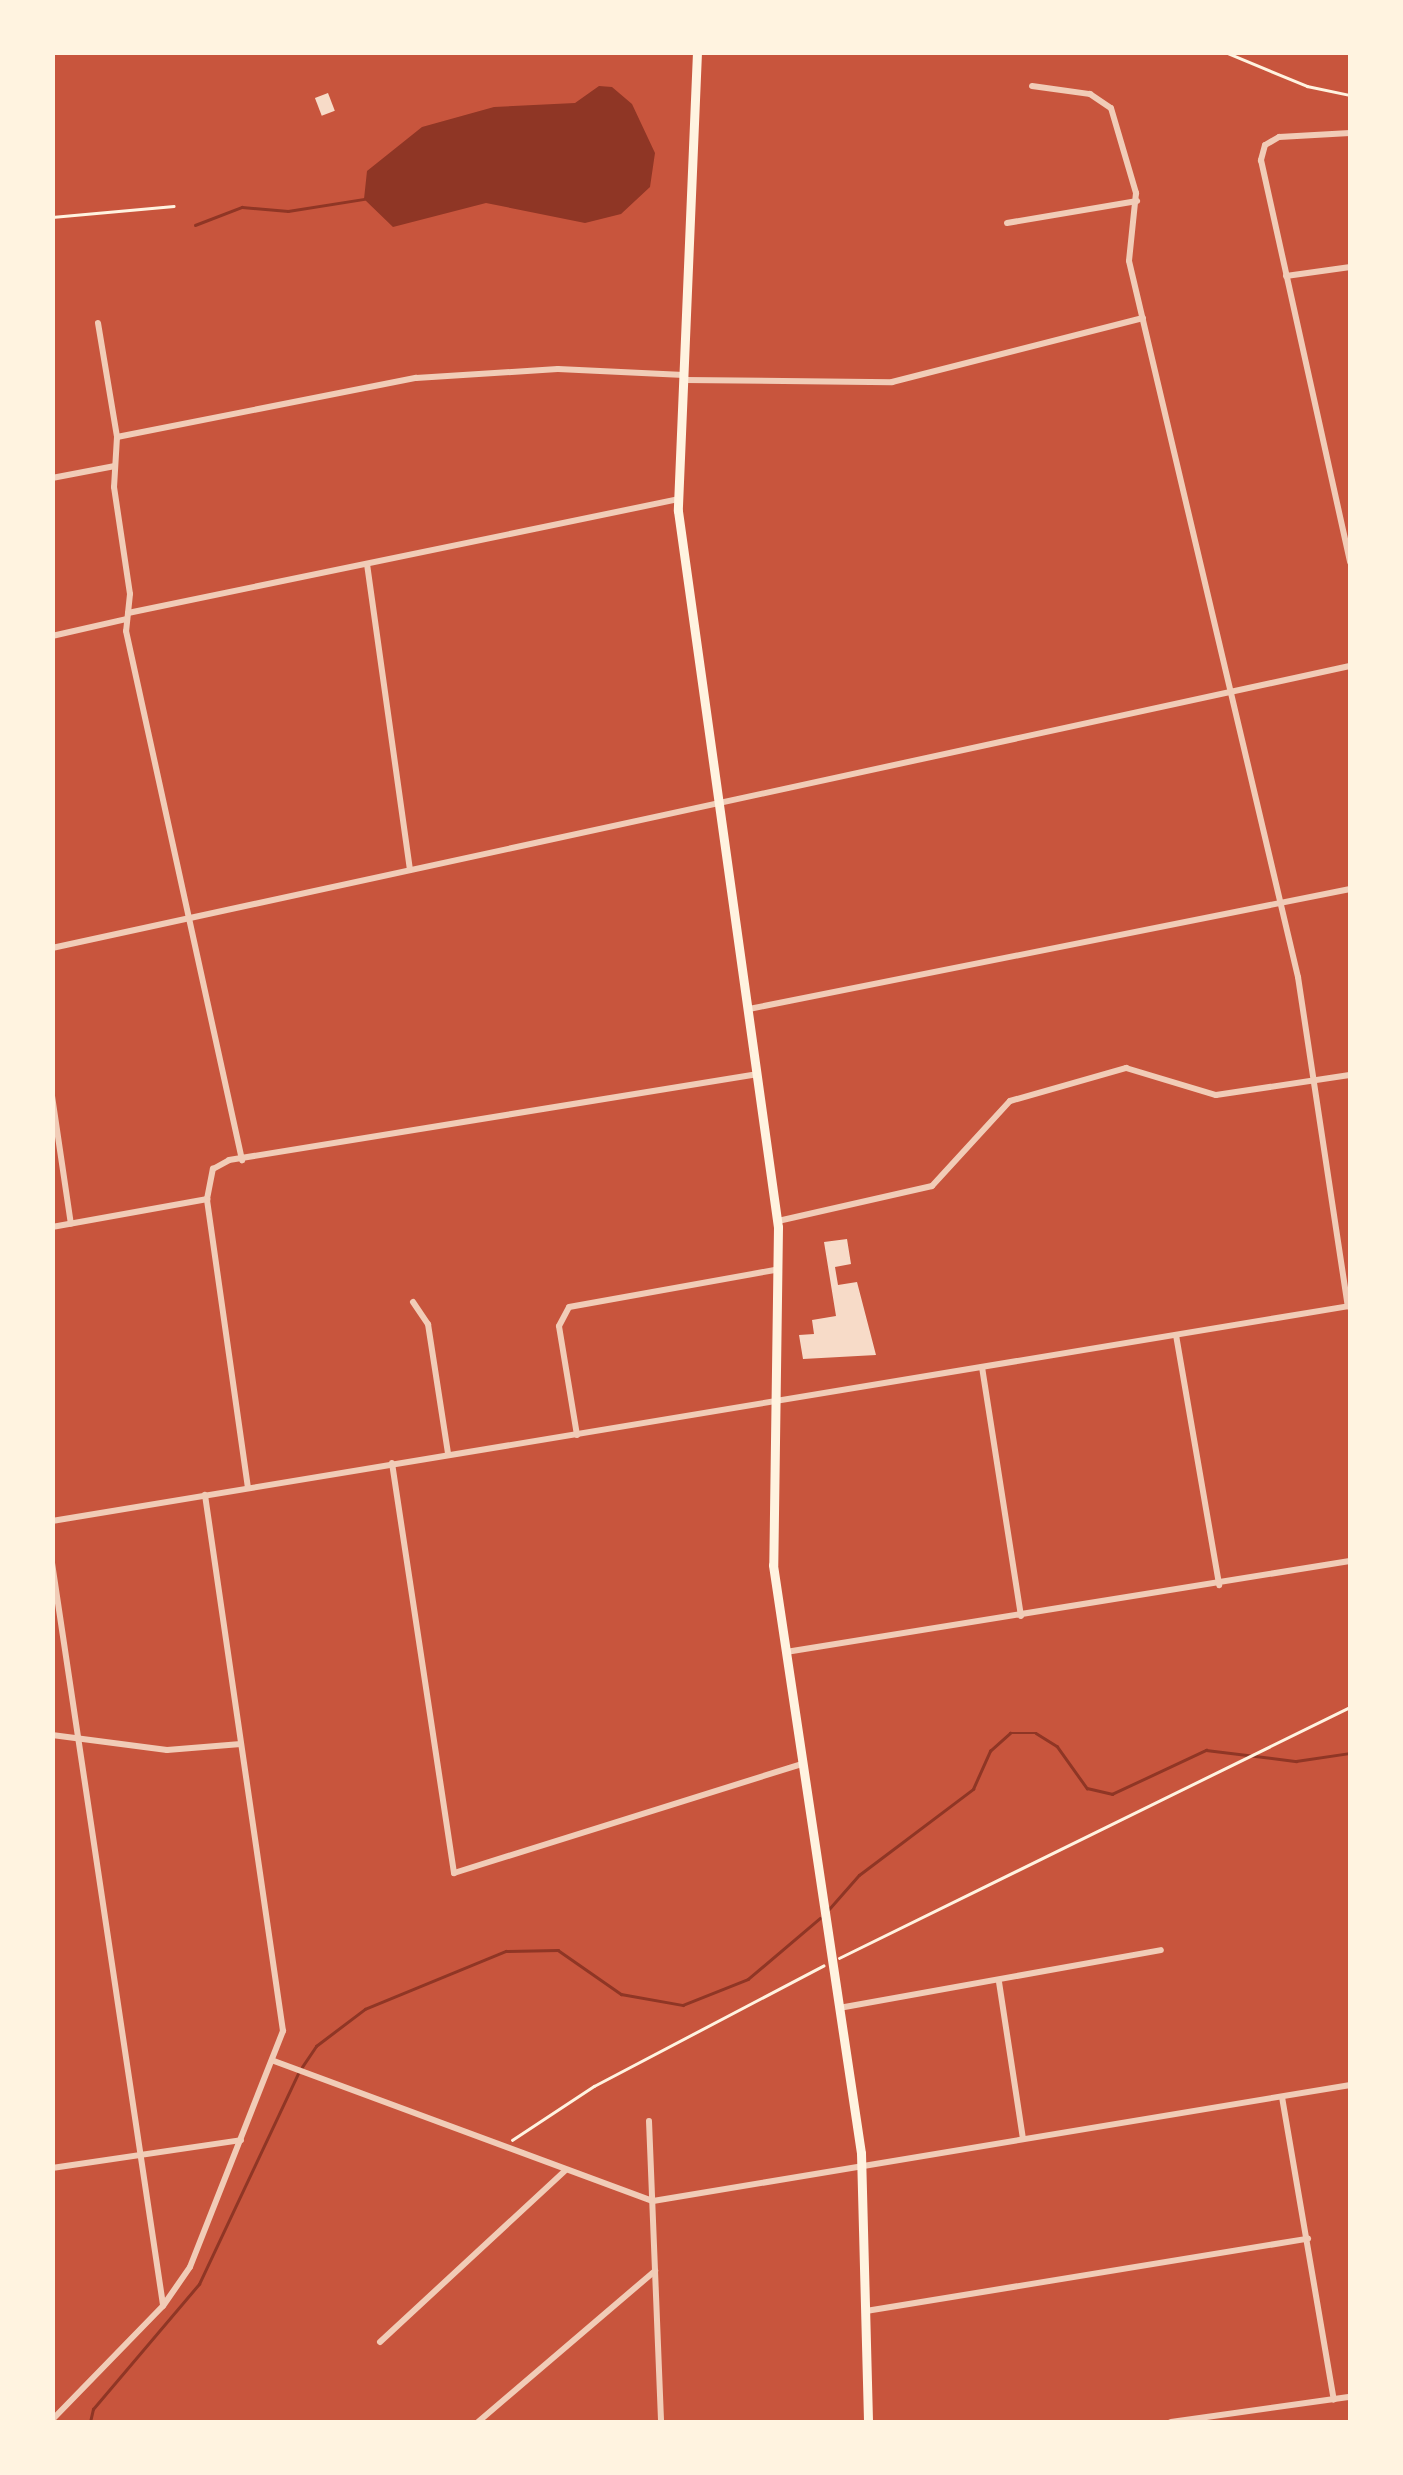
<!DOCTYPE html>
<style>
body{margin:0}
#map{position:relative;width:1403px;height:2475px;overflow:hidden;background:#c8553d;font-family:"DejaVu Sans",sans-serif}
div>[style]{position:absolute}
.water>*{inset:0;background:#8f3625}
.stream>*{height:2.5px;margin:-1.25px;padding:0 1.25px;transform-origin:1.25px;border-radius:1.25px;background:#8f3625}
.building>*{inset:0;background:#f7dbc8;transform-origin:0 0}
.path>*{height:2.5px;margin:-1.25px;padding:0 1.25px;transform-origin:1.25px;border-radius:1.25px;background:#fff3e0}
.minor>*{height:6px;margin:-3px;padding:0 3px;transform-origin:3px;border-radius:3px;background:#f1ccb7}
.primary>*{height:9px;margin:-4.5px;padding:0 4.5px;transform-origin:4.5px;border-radius:4.5px;background:#fff3e0}
span{translate:-50% -50%;white-space:nowrap;text-align:center;line-height:1.15;-webkit-text-stroke:10px #fff3e0;paint-order:stroke}
.frame{position:absolute;inset:0;border:55px solid #fff3e0;pointer-events:none}
</style>
<div id="map">
<div class="water">
<div style="clip-path:polygon(599px 86px,612px 87px,632px 104px,655px 153px,650px 187px,621px 214px,585px 223px,486px 203px,393px 227px,364px 199px,367px 171px,422px 127px,494px 107px,575px 103px)"></div>
</div>
<div class="stream">
<div style="left:195px;top:225px;width:50px;rotate:-21deg"></div>
<div style="left:242px;top:207px;width:46px;rotate:5deg"></div>
<div style="left:288px;top:211px;width:77px;rotate:-9deg"></div>
<div style="left:829px;top:1909px;width:45px;rotate:-48.6deg"></div>
<div style="left:859px;top:1875px;width:143px;rotate:-37deg"></div>
<div style="left:973px;top:1789px;width:42px;rotate:-65.9deg"></div>
<div style="left:990px;top:1751px;width:27px;rotate:-42deg"></div>
<div style="left:1010px;top:1733px;width:26px"></div>
<div style="left:1036px;top:1733px;width:25px;rotate:32deg"></div>
<div style="left:1057px;top:1746px;width:52px;rotate:54.5deg"></div>
<div style="left:1087px;top:1788px;width:26px;rotate:13deg"></div>
<div style="left:1112px;top:1794px;width:104px;rotate:-25.1deg"></div>
<div style="left:1206px;top:1750px;width:91px;rotate:7deg"></div>
<div style="left:1296px;top:1761px;width:55px;rotate:-8.4deg"></div>
<div style="left:302px;top:2067px;width:25px;rotate:-56deg"></div>
<div style="left:316px;top:2046px;width:61px;rotate:-37.1deg"></div>
<div style="left:365px;top:2009px;width:152px;rotate:-22.4deg"></div>
<div style="left:506px;top:1951px;width:52px;rotate:-1.1deg"></div>
<div style="left:558px;top:1950px;width:77px;rotate:34.9deg"></div>
<div style="left:621px;top:1994px;width:63px;rotate:10.1deg"></div>
<div style="left:683px;top:2005px;width:70px;rotate:-21.8deg"></div>
<div style="left:748px;top:1979px;width:94px;rotate:-40.3deg"></div>
<div style="left:90px;top:2422px;width:13px;rotate:-77deg"></div>
<div style="left:93px;top:2409px;width:164px;rotate:-49.7deg"></div>
<div style="left:199px;top:2284px;width:232px;rotate:-64.8deg"></div>
</div>
<div class="building">
<div style="left:328px;top:93px;width:19px;height:14px;rotate:69deg"></div>
<div style="clip-path:polygon(847px 1239px,851px 1264px,835px 1267px,838px 1285px,857px 1282px,876px 1355px,803px 1359px,799px 1335px,814px 1334px,812px 1320px,836px 1316px,824px 1242px)"></div>
</div>
<div class="path">
<div style="left:1225px;top:52px;width:89px;rotate:22.5deg"></div>
<div style="left:1307px;top:86px;width:44px;rotate:11.8deg"></div>
<div style="left:52px;top:217px;width:122px;rotate:-5.2deg"></div>
<div style="left:839px;top:1958px;width:569px;rotate:-26.16deg"></div>
<div style="left:512px;top:2140px;width:98px;rotate:-33.4deg"></div>
<div style="left:594px;top:2086px;width:259px;rotate:-27.7deg"></div>
</div>
<div class="minor">
<div style="left:1032px;top:86px;width:59px;rotate:7.9deg"></div>
<div style="left:1090px;top:94px;width:25px;rotate:34deg"></div>
<div style="left:1111px;top:108px;width:89px;rotate:73.6deg"></div>
<div style="left:1136px;top:193px;width:68px;rotate:95.9deg"></div>
<div style="left:1129px;top:261px;width:736px;rotate:76.72deg"></div>
<div style="left:1298px;top:977px;width:333px;rotate:81.4deg"></div>
<div style="left:1350px;top:133px;width:71px;rotate:176.8deg"></div>
<div style="left:1279px;top:137px;width:16px;rotate:150deg"></div>
<div style="left:1265px;top:145px;width:16px;rotate:105deg"></div>
<div style="left:1261px;top:160px;width:412px;rotate:77.5deg"></div>
<div style="left:1007px;top:223px;width:132px;rotate:-9.6deg"></div>
<div style="left:1286px;top:276px;width:65px;rotate:-8deg"></div>
<div style="left:98px;top:323px;width:116px;rotate:80.5deg"></div>
<div style="left:117px;top:437px;width:50px;rotate:93.4deg"></div>
<div style="left:114px;top:487px;width:108px;rotate:81.5deg"></div>
<div style="left:130px;top:594px;width:37px;rotate:96deg"></div>
<div style="left:126px;top:631px;width:542px;rotate:77.63deg"></div>
<div style="left:685px;top:380px;width:207px;rotate:0.6deg"></div>
<div style="left:892px;top:382px;width:259px;rotate:-14.3deg"></div>
<div style="left:117px;top:437px;width:305px;rotate:-11.2deg"></div>
<div style="left:416px;top:378px;width:142px;rotate:-3.6deg"></div>
<div style="left:558px;top:369px;width:126px;rotate:2.7deg"></div>
<div style="left:52px;top:478px;width:64px;rotate:-10.8deg"></div>
<div style="left:367px;top:564px;width:309px;rotate:82deg"></div>
<div style="left:128px;top:613px;width:563px;rotate:-11.69deg"></div>
<div style="left:52px;top:636px;width:77px;rotate:-12.8deg"></div>
<div style="left:52px;top:948px;width:1328px;rotate:-12.26deg"></div>
<div style="left:749px;top:1009px;width:613px;rotate:-11.29deg"></div>
<div style="left:52px;top:1096px;width:129px;rotate:81.6deg"></div>
<div style="left:778px;top:1221px;width:158px;rotate:-12.8deg"></div>
<div style="left:932px;top:1186px;width:115px;rotate:-47.5deg"></div>
<div style="left:1010px;top:1101px;width:121px;rotate:-15.9deg"></div>
<div style="left:1126px;top:1068px;width:94px;rotate:16.7deg"></div>
<div style="left:1216px;top:1095px;width:135px;rotate:-8.5deg"></div>
<div style="left:52px;top:1227px;width:158px;rotate:-10.2deg"></div>
<div style="left:413px;top:1302px;width:27px;rotate:56deg"></div>
<div style="left:428px;top:1324px;width:131px;rotate:81.2deg"></div>
<div style="left:1176px;top:1335px;width:254px;rotate:80.2deg"></div>
<div style="left:982px;top:1367px;width:252px;rotate:81.1deg"></div>
<div style="left:577px;top:1435px;width:110px;rotate:-99.4deg"></div>
<div style="left:559px;top:1326px;width:21px;rotate:-62deg"></div>
<div style="left:569px;top:1307px;width:209px;rotate:-10.2deg"></div>
<div style="left:392px;top:1463px;width:415px;rotate:81.4deg"></div>
<div style="left:454px;top:1873px;width:365px;rotate:-17.4deg"></div>
<div style="left:248px;top:1488px;width:292px;rotate:-98.1deg"></div>
<div style="left:207px;top:1199px;width:31px;rotate:-79deg"></div>
<div style="left:213px;top:1169px;width:18px;rotate:-29deg"></div>
<div style="left:229px;top:1160px;width:536px;rotate:-9.23deg"></div>
<div style="left:52px;top:1521px;width:1316px;rotate:-9.41deg"></div>
<div style="left:52px;top:1563px;width:750px;rotate:81.49deg"></div>
<div style="left:786px;top:1652px;width:571px;rotate:-9.17deg"></div>
<div style="left:52px;top:1735px;width:116px;rotate:7.4deg"></div>
<div style="left:167px;top:1750px;width:74px;rotate:-4.6deg"></div>
<div style="left:999px;top:1982px;width:158px;rotate:81.3deg"></div>
<div style="left:839px;top:2008px;width:327px;rotate:-10.2deg"></div>
<div style="left:274px;top:2061px;width:404px;rotate:20.3deg"></div>
<div style="left:653px;top:2201px;width:707px;rotate:-9.45deg"></div>
<div style="left:1282px;top:2097px;width:307px;rotate:80.3deg"></div>
<div style="left:649px;top:2121px;width:301px;rotate:87.7deg"></div>
<div style="left:52px;top:2168px;width:191px;rotate:-8.4deg"></div>
<div style="left:866px;top:2311px;width:448px;rotate:-9.3deg"></div>
<div style="left:380px;top:2342px;width:253px;rotate:-42.8deg"></div>
<div style="left:52px;top:2420px;width:159px;rotate:-45.8deg"></div>
<div style="left:163px;top:2306px;width:47px;rotate:-55.3deg"></div>
<div style="left:190px;top:2267px;width:254px;rotate:-68.5deg"></div>
<div style="left:283px;top:2031px;width:542px;rotate:-98.28deg"></div>
<div style="left:478px;top:2422px;width:233px;rotate:-40.5deg"></div>
<div style="left:1171px;top:2422px;width:181px;rotate:-8deg"></div>
</div>
<div class="primary">
<div style="left:697px;top:52px;width:459px;rotate:92.4deg"></div>
<div style="left:678px;top:511px;width:723px;rotate:82.05deg"></div>
<div style="left:778px;top:1227px;width:338px;rotate:90.8deg"></div>
<div style="left:773px;top:1565px;width:595px;rotate:81.49deg"></div>
<div style="left:861px;top:2153px;width:269px;rotate:88.5deg"></div>
</div>
<div class="frame"></div>
</div>
